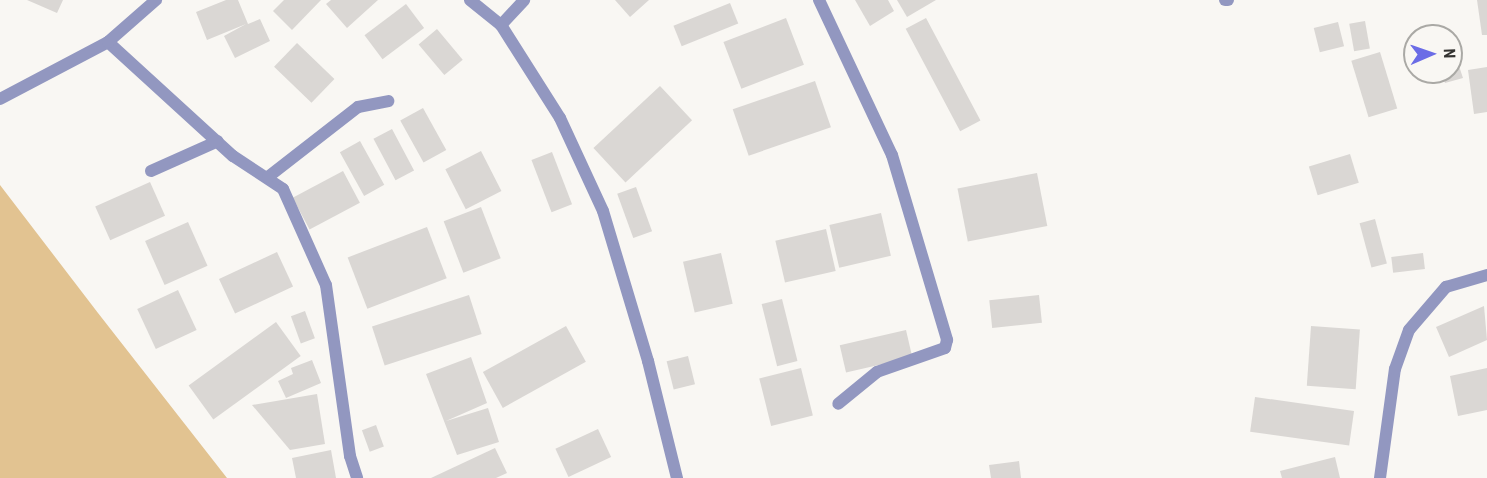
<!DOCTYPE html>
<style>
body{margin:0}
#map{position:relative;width:1487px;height:478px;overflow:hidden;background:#f9f7f3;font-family:"Roboto Condensed",sans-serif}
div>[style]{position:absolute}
.forest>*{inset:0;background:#e2c391}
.building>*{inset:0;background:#dad7d4;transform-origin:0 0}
.minor>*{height:12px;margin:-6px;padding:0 6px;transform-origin:6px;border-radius:6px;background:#9297c0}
span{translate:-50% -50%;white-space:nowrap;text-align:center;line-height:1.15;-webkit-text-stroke:4.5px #f9f7f3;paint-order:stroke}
.north{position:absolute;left:1403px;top:24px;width:60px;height:60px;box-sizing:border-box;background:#f9f7f3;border:2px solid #aaa9a5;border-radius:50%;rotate:88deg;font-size:16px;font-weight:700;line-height:24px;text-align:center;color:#343331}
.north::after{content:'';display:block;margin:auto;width:21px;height:27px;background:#6b6ce6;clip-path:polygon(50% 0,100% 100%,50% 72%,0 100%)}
</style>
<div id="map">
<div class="forest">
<div style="clip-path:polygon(0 185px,98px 313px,227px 478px,0 478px)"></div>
</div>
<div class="building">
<div style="clip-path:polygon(27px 0,63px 0,57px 13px)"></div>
<div style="clip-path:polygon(226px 0,238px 0,248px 24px,260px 19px,270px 41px,235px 58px,224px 36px,246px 24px,207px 40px,196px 12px)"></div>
<div style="clip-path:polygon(284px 0,321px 0,292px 30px,273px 11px)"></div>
<div style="clip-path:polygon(331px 0,378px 0,347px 28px,326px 4px)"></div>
<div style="clip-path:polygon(615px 0,649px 0,630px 17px)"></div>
<div style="clip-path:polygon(855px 0,888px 0,894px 11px,870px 26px)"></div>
<div style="clip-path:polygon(897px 0,936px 0,907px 17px)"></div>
<div style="clip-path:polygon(1477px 0,1487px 0,1487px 35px,1482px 35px)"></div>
<div style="left:730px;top:3px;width:22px;height:61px;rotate:68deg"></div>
<div style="left:406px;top:4px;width:30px;height:52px;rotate:53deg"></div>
<div style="left:786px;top:18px;width:50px;height:67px;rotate:69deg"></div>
<div style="left:926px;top:18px;width:116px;height:23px;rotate:62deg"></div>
<div style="left:1365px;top:21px;width:28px;height:16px;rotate:80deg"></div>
<div style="left:1338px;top:22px;width:25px;height:25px;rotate:76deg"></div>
<div style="left:437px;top:29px;width:40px;height:24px;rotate:50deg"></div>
<div style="left:297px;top:43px;width:52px;height:33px;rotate:44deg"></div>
<div style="left:1380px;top:52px;width:59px;height:30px;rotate:73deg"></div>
<div style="clip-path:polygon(1455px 54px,1463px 78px,1445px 83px,1441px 72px,1451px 72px,1451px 55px)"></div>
<div style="clip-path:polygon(1487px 67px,1487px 112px,1474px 114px,1468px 70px)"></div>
<div style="left:815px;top:81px;width:49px;height:87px;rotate:71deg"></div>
<div style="left:660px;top:86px;width:47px;height:91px;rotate:47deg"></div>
<div style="left:423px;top:108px;width:48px;height:26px;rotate:61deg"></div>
<div style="left:392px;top:129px;width:47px;height:21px;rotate:62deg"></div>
<div style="left:360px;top:141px;width:50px;height:23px;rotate:61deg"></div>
<div style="left:481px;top:151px;width:45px;height:40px;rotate:63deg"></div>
<div style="left:552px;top:152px;width:56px;height:22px;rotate:69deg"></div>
<div style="left:1350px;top:154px;width:30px;height:43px;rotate:73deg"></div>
<div style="left:343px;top:171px;width:36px;height:57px;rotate:62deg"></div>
<div style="left:1037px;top:173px;width:54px;height:81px;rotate:79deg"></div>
<div style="left:150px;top:182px;width:37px;height:60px;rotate:66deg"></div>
<div style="left:636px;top:187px;width:47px;height:20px;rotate:70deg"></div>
<div style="left:481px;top:207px;width:55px;height:40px;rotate:69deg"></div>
<div style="left:881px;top:213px;width:44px;height:53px;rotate:77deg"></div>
<div style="left:1375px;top:219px;width:46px;height:16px;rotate:75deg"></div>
<div style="left:188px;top:222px;width:48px;height:47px;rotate:66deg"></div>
<div style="left:427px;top:227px;width:55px;height:85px;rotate:69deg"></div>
<div style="left:826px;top:229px;width:43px;height:52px;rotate:77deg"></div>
<div style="left:277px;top:252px;width:38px;height:64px;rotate:65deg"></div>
<div style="left:721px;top:253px;width:52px;height:39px;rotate:77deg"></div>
<div style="left:1423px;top:253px;width:16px;height:32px;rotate:83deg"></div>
<div style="left:178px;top:290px;width:44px;height:45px;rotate:65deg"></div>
<div style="left:469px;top:295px;width:41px;height:102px;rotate:72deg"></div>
<div style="left:1039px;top:295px;width:28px;height:50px;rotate:84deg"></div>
<div style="left:782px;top:299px;width:64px;height:21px;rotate:76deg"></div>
<div style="clip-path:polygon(1484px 306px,1487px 340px,1449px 357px,1436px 327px)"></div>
<div style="left:305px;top:311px;width:29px;height:15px;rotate:70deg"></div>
<div style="left:276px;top:322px;width:42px;height:108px;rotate:54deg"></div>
<div style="left:566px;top:326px;width:41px;height:95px;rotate:61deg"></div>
<div style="left:1311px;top:326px;width:49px;height:60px;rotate:4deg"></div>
<div style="left:906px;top:330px;width:28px;height:68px;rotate:77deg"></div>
<div style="left:688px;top:356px;width:29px;height:22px;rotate:76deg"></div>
<div style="clip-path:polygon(471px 357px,487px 403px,446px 421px,488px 408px,499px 442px,457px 455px,426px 374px)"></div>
<div style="clip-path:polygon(312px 360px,321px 383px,286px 398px,278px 381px,293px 374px,291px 368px)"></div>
<div style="left:801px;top:368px;width:49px;height:43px;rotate:76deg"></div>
<div style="clip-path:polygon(1487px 368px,1487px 410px,1458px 416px,1450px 376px)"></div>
<div style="clip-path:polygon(317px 394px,325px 444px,290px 450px,252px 405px)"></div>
<div style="left:1255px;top:397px;width:100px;height:35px;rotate:8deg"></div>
<div style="left:376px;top:425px;width:23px;height:15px;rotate:70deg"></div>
<div style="left:598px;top:429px;width:31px;height:47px;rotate:65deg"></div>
<div style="clip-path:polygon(495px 448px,507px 473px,496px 478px,431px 478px)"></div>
<div style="clip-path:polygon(331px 450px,336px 478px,296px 478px,292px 458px)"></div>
<div style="clip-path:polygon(1335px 457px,1340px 478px,1282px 478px,1280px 471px)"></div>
<div style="clip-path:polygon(1019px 461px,1021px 478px,991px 478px,989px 465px)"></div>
</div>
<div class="minor">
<div style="left:470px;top:0;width:40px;rotate:39deg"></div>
<div style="left:501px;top:25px;width:110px;rotate:57.6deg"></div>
<div style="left:560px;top:118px;width:102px;rotate:65.2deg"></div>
<div style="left:603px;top:211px;width:157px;rotate:73.3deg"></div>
<div style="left:648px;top:361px;width:121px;rotate:76.1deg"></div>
<div style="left:819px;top:0;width:171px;rotate:64.8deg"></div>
<div style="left:892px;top:155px;width:193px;rotate:73.4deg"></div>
<div style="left:947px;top:340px;width:8px;rotate:104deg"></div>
<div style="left:945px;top:348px;width:72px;rotate:160.6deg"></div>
<div style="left:877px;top:372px;width:50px;rotate:140.6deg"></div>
<div style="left:1225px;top:0;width:3px"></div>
<div style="left:501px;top:25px;width:34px;rotate:-47deg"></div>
<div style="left:108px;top:42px;width:169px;rotate:42.4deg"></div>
<div style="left:233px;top:156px;width:60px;rotate:33.4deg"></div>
<div style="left:283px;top:189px;width:105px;rotate:65.9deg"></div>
<div style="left:326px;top:285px;width:173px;rotate:82deg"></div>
<div style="left:350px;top:456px;width:23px;rotate:72deg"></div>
<div style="left:0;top:99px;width:122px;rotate:-27.8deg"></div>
<div style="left:108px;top:42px;width:64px;rotate:-41.2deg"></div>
<div style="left:151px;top:171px;width:73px;rotate:-24.1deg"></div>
<div style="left:268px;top:177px;width:114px;rotate:-37.9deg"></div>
<div style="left:358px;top:107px;width:31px;rotate:-11deg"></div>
<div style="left:1380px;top:478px;width:110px;rotate:-82.2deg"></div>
<div style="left:1395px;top:369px;width:41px;rotate:-70.3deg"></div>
<div style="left:1409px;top:330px;width:57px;rotate:-49.3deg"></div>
<div style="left:1446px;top:287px;width:43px;rotate:-16.3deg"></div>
</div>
<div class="north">N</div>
</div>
